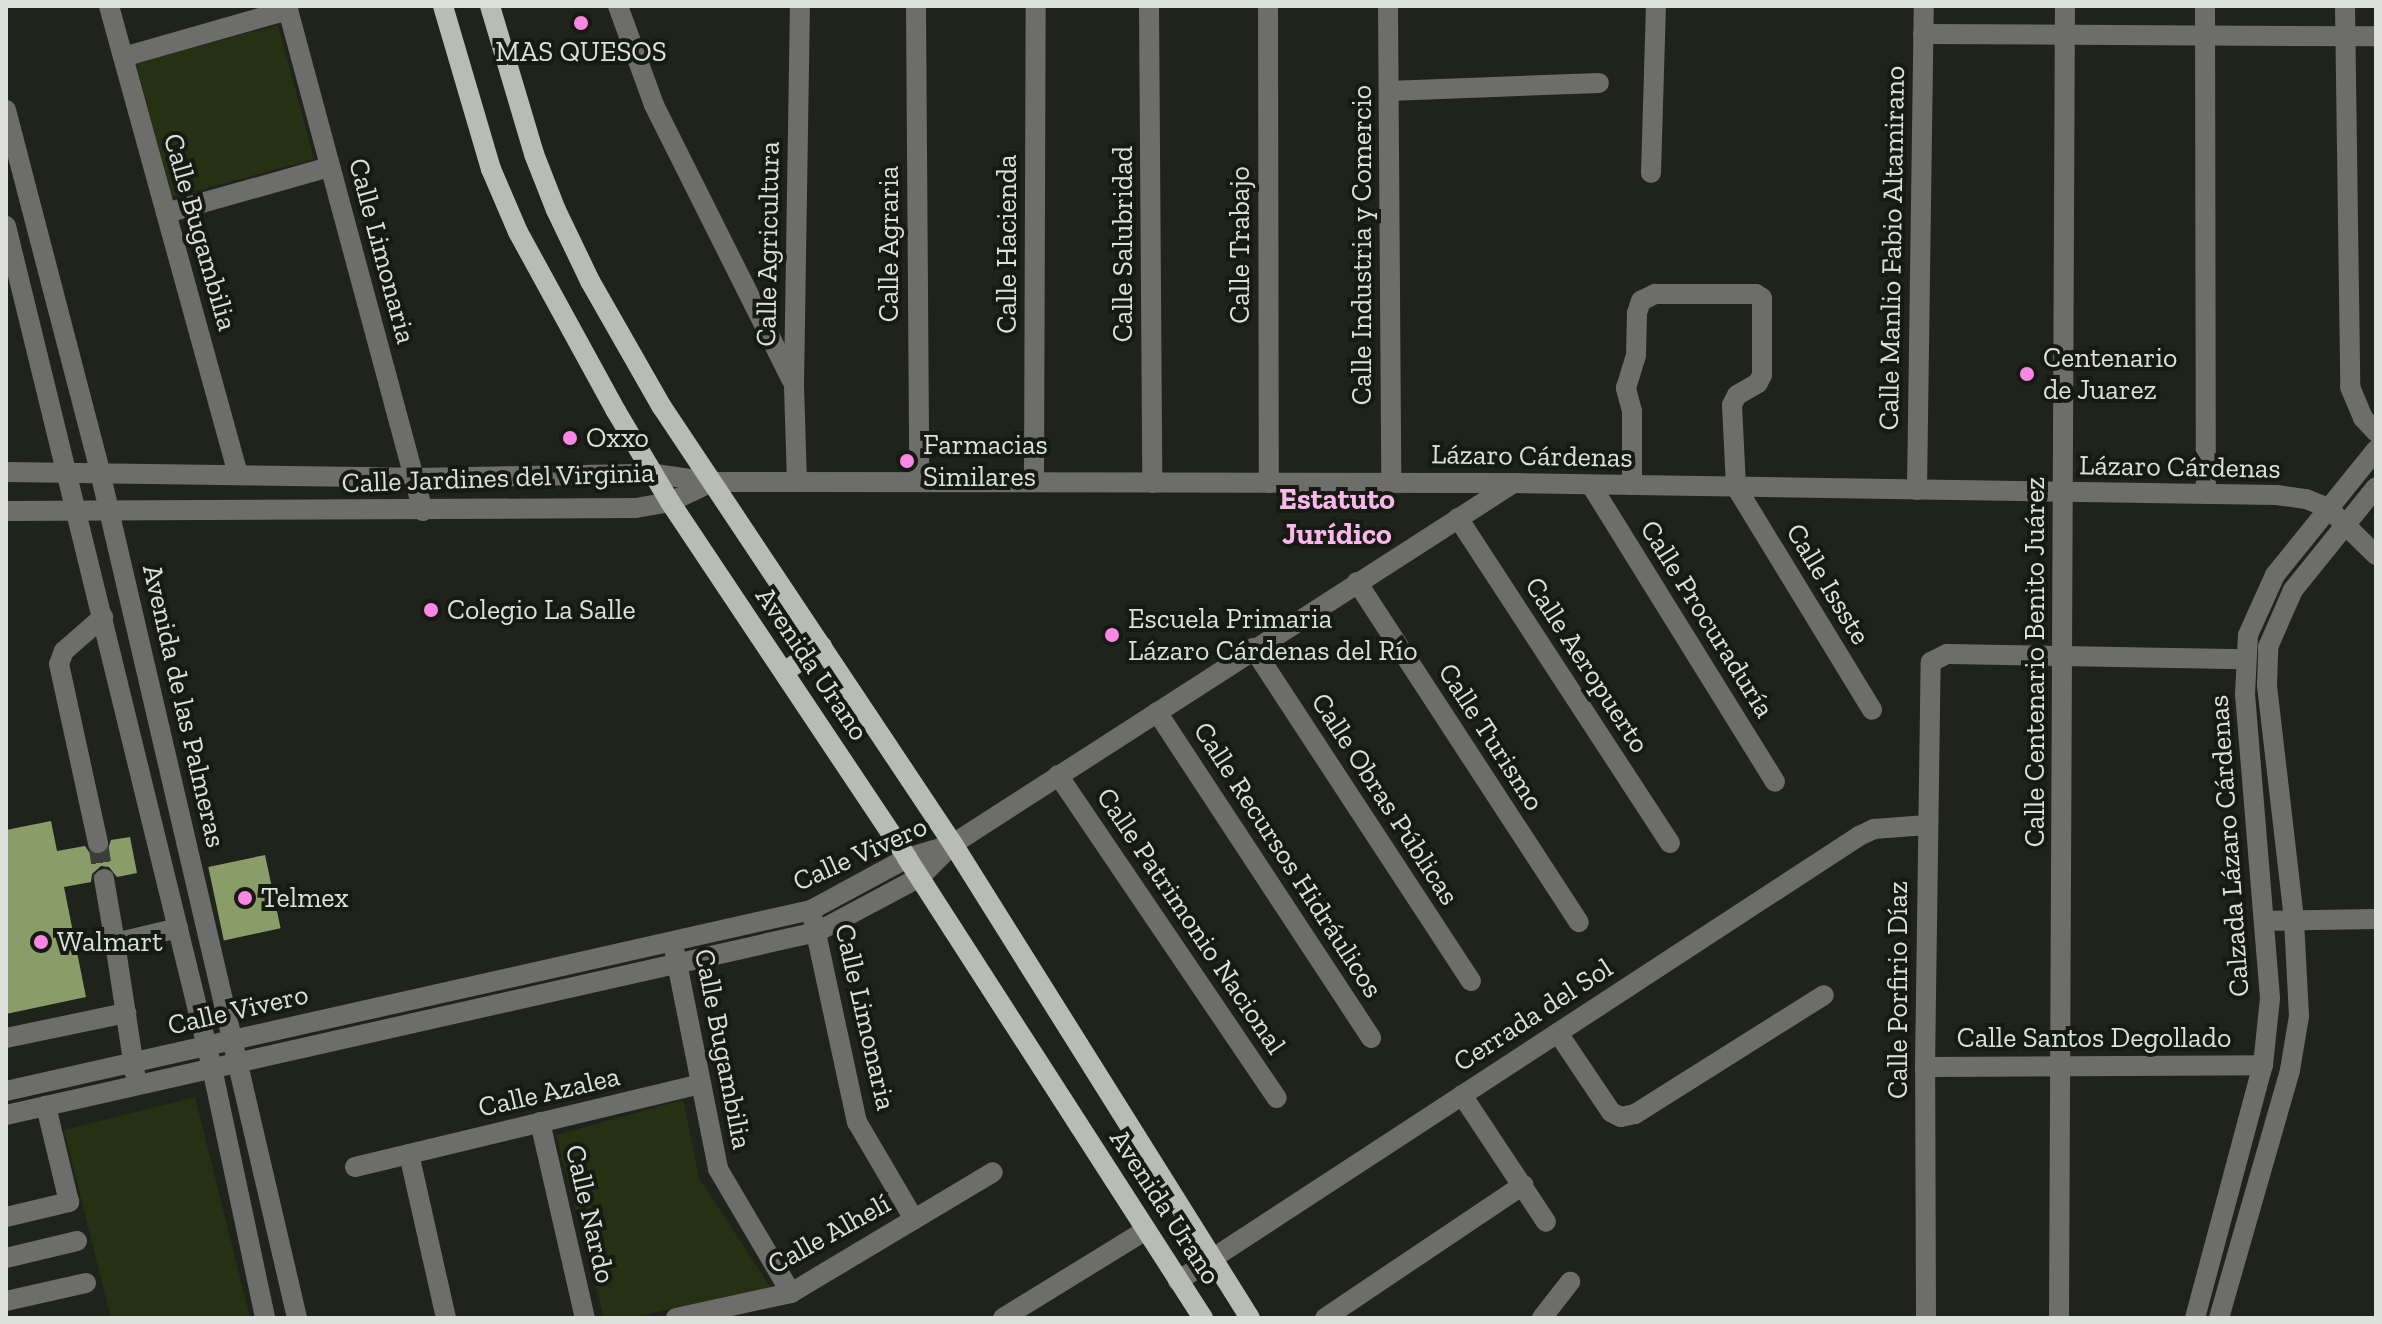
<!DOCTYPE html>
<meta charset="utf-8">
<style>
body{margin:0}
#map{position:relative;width:2382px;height:1324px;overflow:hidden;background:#20231c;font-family:"Zilla Slab",serif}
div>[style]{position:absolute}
.green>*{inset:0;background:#263012;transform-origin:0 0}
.building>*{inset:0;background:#8a9d68;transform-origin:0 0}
.minor-tunnel>*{height:20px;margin-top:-10px;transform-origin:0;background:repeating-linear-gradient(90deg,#3c3f39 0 20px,transparent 0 30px)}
.minor>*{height:20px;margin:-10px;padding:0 10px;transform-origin:10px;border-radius:10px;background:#6d6e6b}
.major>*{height:20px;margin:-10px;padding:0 10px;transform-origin:10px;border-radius:10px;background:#b9bcb5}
.dots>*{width:22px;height:22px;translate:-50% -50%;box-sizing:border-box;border:4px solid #171913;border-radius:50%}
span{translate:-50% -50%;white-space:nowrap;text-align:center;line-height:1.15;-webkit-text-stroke:8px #171913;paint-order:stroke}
.poi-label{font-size:28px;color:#dee0dc}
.left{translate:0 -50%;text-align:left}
.street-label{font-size:28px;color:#dee0dc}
.neighbourhood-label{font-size:30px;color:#f9b7ea;font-weight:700}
.frame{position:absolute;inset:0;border:8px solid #dee0dc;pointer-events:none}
</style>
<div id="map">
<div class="green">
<div style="left:278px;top:25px;width:139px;height:147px;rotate:75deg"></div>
<div style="clip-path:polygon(195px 1097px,250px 1318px,111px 1318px,64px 1130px)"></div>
<div style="clip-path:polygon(683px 1100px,699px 1178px,770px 1287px,629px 1318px,604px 1318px,556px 1135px)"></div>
</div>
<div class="building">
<div style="clip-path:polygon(51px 821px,57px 851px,85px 846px,89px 852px,100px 856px,107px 852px,111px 840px,130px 837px,137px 873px,117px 877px,109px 867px,101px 866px,92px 874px,91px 882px,64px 887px,86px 997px,6px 1014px,6px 830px)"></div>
<div style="left:265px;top:855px;width:75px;height:58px;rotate:78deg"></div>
</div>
<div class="minor-tunnel">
<div style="left:98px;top:843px;width:36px;rotate:81deg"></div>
</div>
<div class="minor">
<div style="left:109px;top:6px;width:484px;rotate:74.6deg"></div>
<div style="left:287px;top:6px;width:523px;rotate:74.93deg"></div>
<div style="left:618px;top:6px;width:105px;rotate:70deg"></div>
<div style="left:654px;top:105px;width:308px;rotate:63.4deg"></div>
<div style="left:916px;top:6px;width:476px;rotate:89.6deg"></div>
<div style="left:1149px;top:6px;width:477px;rotate:89.6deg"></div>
<div style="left:1268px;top:6px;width:477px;rotate:89.9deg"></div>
<div style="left:1388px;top:6px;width:477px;rotate:89.6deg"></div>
<div style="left:2205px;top:6px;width:488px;rotate:89.9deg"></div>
<div style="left:2345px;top:6px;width:381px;rotate:89.2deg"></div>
<div style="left:2350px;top:387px;width:34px;rotate:67deg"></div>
<div style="left:2363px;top:418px;width:19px;rotate:47deg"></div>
<div style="left:1923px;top:34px;width:453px;rotate:0.3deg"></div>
<div style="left:123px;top:57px;width:172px;rotate:-15.9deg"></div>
<div style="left:1389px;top:91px;width:210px;rotate:-2.2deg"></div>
<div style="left:6px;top:110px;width:374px;rotate:75.4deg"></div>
<div style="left:100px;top:472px;width:869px;rotate:76.89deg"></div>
<div style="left:1651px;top:173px;width:167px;rotate:-88.3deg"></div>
<div style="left:166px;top:213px;width:170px;rotate:-15.7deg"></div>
<div style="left:6px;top:226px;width:867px;rotate:76.25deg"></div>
<div style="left:212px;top:1068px;width:256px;rotate:78deg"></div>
<div style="left:6px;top:472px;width:408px;rotate:0.8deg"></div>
<div style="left:414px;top:478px;width:241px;rotate:-1deg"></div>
<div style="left:655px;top:474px;width:58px;rotate:8deg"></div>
<div style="left:712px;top:482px;width:801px;rotate:0.07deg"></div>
<div style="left:1513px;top:483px;width:764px;rotate:0.9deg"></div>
<div style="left:2277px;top:495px;width:29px;rotate:8deg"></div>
<div style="left:2306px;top:499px;width:24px;rotate:22deg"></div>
<div style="left:2328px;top:508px;width:67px;rotate:44.4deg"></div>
<div style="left:797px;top:482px;width:98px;rotate:-91.8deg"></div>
<div style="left:794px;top:384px;width:378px;rotate:-89.1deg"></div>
<div style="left:1034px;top:482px;width:476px;rotate:-89.8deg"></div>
<div style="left:1591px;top:485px;width:349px;rotate:58.2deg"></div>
<div style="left:1632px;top:485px;width:74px;rotate:-90deg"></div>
<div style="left:1632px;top:411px;width:24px;rotate:-105deg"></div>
<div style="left:1626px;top:388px;width:34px;rotate:-73deg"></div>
<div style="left:1636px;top:355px;width:42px;rotate:-88.6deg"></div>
<div style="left:1637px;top:313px;width:13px;rotate:-72deg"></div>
<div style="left:1641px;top:301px;width:16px;rotate:-27deg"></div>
<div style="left:1655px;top:294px;width:101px"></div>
<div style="left:1756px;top:294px;width:7px;rotate:34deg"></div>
<div style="left:1762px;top:298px;width:77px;rotate:90deg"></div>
<div style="left:1762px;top:375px;width:9px;rotate:117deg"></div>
<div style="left:1758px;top:383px;width:24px;rotate:150deg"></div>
<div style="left:1737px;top:395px;width:11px;rotate:117deg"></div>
<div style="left:1732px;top:405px;width:82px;rotate:87.2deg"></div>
<div style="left:1736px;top:487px;width:261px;rotate:58.6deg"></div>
<div style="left:1917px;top:490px;width:484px;rotate:-89.2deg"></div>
<div style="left:6px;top:511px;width:630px;rotate:-0.27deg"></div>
<div style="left:636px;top:508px;width:35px;rotate:-10deg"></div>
<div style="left:670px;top:502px;width:47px;rotate:-25.5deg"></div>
<div style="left:1458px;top:518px;width:388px;rotate:56.9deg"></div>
<div style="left:1357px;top:582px;width:406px;rotate:56.9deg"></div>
<div style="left:1253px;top:648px;width:398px;rotate:56.8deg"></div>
<div style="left:1157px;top:712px;width:390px;rotate:56.7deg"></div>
<div style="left:1058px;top:775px;width:390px;rotate:55.9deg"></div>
<div style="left:98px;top:843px;width:183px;rotate:-102.3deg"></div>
<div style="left:59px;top:664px;width:14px;rotate:-69deg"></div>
<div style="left:64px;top:651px;width:52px;rotate:-41.1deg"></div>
<div style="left:104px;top:879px;width:65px;rotate:80.2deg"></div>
<div style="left:115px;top:943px;width:65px;rotate:-13.4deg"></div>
<div style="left:813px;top:919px;width:208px;rotate:77.8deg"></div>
<div style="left:857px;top:1122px;width:113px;rotate:59.6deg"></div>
<div style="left:2264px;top:921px;width:112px;rotate:-1deg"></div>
<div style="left:115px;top:943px;width:132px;rotate:81.3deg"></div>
<div style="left:675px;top:953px;width:220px;rotate:78.7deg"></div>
<div style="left:718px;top:1169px;width:144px;rotate:59.5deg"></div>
<div style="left:1558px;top:1033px;width:95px;rotate:56.1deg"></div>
<div style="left:1611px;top:1112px;width:11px;rotate:27deg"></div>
<div style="left:1621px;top:1117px;width:14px;rotate:-12deg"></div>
<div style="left:1635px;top:1114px;width:223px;rotate:-32.2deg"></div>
<div style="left:6px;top:1038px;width:123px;rotate:-11.8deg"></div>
<div style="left:1925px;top:1067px;width:338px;rotate:-0.3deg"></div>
<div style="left:6px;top:1091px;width:825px;rotate:-12.67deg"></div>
<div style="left:811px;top:910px;width:109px;rotate:-28.4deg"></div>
<div style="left:907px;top:858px;width:46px;rotate:-16.5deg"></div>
<div style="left:1462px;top:1095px;width:152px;rotate:56.5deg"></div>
<div style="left:6px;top:1115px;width:831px;rotate:-12.72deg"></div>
<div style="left:817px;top:932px;width:117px;rotate:-28.1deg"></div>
<div style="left:920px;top:877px;width:47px;rotate:-45deg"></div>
<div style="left:953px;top:844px;width:665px;rotate:-32.78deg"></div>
<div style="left:540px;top:1122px;width:201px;rotate:77.1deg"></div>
<div style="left:409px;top:1154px;width:168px;rotate:77.3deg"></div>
<div style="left:355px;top:1167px;width:356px;rotate:-13.5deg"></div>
<div style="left:6px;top:1217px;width:65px;rotate:-13.4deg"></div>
<div style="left:69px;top:1202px;width:99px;rotate:-103.5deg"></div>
<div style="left:6px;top:1258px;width:73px;rotate:-13.5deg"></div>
<div style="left:1178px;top:1281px;width:814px;rotate:-33.16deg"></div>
<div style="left:1859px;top:836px;width:17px;rotate:-25deg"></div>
<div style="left:1874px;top:829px;width:53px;rotate:-4.3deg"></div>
<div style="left:6px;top:1301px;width:82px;rotate:-12.7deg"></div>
<div style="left:676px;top:1318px;width:118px;rotate:-12.3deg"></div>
<div style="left:791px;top:1293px;width:235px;rotate:-30.9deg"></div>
<div style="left:1003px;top:1318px;width:168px;rotate:-31.6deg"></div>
<div style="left:1325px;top:1318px;width:239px;rotate:-33.9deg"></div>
<div style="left:1542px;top:1318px;width:46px;rotate:-52.1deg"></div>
<div style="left:1926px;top:1318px;width:251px;rotate:-90.2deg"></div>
<div style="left:1925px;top:1067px;width:405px;rotate:-89.2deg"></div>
<div style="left:1931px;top:662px;width:18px;rotate:-27deg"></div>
<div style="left:1947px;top:654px;width:298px;rotate:1deg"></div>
<div style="left:2059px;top:1318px;width:1312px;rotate:-89.74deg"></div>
<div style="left:2195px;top:1318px;width:262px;rotate:-75deg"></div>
<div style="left:2263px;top:1065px;width:67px;rotate:-84deg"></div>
<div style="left:2270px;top:998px;width:305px;rotate:-94.7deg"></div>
<div style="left:2245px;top:694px;width:59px;rotate:-87.1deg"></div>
<div style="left:2248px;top:635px;width:66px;rotate:-65.8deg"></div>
<div style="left:2275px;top:575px;width:161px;rotate:-51.1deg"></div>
<div style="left:2219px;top:1318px;width:258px;rotate:-74deg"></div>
<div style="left:2290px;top:1070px;width:55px;rotate:-80.5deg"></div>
<div style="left:2299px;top:1016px;width:97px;rotate:-93deg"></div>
<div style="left:2294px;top:919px;width:236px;rotate:-96.6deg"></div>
<div style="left:2267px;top:685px;width:38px;rotate:-88deg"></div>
<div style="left:2268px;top:647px;width:62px;rotate:-66.3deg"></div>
<div style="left:2293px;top:590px;width:132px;rotate:-51.1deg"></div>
</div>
<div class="major">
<div style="left:443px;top:6px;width:170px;rotate:73.6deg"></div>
<div style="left:491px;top:169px;width:69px;rotate:66.8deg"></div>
<div style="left:518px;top:232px;width:204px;rotate:61.3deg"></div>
<div style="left:616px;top:411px;width:106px;rotate:59.3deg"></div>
<div style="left:670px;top:502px;width:428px;rotate:56.3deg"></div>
<div style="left:907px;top:858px;width:547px;rotate:57.24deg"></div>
<div style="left:490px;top:6px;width:154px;rotate:73.4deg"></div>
<div style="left:534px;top:154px;width:60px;rotate:68.6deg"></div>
<div style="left:556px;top:210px;width:79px;rotate:64.4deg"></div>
<div style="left:590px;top:281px;width:145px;rotate:60.3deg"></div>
<div style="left:662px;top:407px;width:525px;rotate:56.34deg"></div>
<div style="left:953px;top:844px;width:559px;rotate:57.93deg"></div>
<div style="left:784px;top:672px;width:46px;rotate:-34.4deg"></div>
</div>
<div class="dots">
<div style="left:581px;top:23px;background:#fb87e5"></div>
<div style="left:2027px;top:374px;background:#fb87e5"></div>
<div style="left:570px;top:438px;background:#fb87e5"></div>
<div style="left:907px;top:461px;background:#fb87e5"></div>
<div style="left:431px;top:610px;background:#fb87e5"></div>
<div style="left:1112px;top:635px;background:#fb87e5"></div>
<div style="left:245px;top:898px;background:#fb87e5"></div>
<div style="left:41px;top:942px;background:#fb87e5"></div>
</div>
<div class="poi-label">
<span style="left:581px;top:52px">MAS QUESOS</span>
<span class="left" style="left:2043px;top:374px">Centenario<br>de Juarez</span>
<span class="left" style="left:586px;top:438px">Oxxo</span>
<span class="left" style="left:923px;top:461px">Farmacias<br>Similares</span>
<span class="left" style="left:447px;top:610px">Colegio La Salle</span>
<span class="left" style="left:1128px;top:635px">Escuela Primaria<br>Lázaro Cárdenas del Río</span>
<span class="left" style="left:261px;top:898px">Telmex</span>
<span class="left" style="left:57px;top:942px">Walmart</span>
</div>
<div class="street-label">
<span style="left:200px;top:232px;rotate:74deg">Calle Bugambilia</span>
<span style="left:768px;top:244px;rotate:-89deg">Calle Agricultura</span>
<span style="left:889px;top:244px;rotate:-90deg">Calle Agraria</span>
<span style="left:1007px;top:244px;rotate:-90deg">Calle Hacienda</span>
<span style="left:1123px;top:244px;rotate:-90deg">Calle Salubridad</span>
<span style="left:1240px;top:245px;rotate:-90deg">Calle Trabajo</span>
<span style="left:1362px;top:245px;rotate:-90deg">Calle Industria y Comercio</span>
<span style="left:1892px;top:248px;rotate:-89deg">Calle Manlio Fabio Altamirano</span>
<span style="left:382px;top:251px;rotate:75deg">Calle Limonaria</span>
<span style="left:1532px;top:456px;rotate:1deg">Lázaro Cárdenas</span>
<span style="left:2180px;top:467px;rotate:1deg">Lázaro Cárdenas</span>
<span style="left:498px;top:478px;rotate:-2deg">Calle Jardines del Virginia</span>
<span style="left:1828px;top:584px;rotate:59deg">Calle Issste</span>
<span style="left:1707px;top:619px;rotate:58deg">Calle Procuraduría</span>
<span style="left:2035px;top:662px;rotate:-90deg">Calle Centenario Benito Juárez</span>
<span style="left:812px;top:664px;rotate:56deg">Avenida Urano</span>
<span style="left:1587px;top:665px;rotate:57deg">Calle Aeropuerto</span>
<span style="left:184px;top:706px;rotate:77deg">Avenida de las Palmeras</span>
<span style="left:1491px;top:737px;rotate:57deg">Calle Turismo</span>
<span style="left:1385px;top:799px;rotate:57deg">Calle Obras Públicas</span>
<span style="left:2229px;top:846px;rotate:-94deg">Calzada Lázaro Cárdenas</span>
<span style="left:860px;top:854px;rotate:-24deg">Calle Vivero</span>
<span style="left:1288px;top:860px;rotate:57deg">Calle Recursos Hidráulicos</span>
<span style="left:1191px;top:921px;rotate:56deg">Calle Patrimonio Nacional</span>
<span style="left:1898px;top:990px;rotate:-90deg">Calle Porfirio Díaz</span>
<span style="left:238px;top:1010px;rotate:-13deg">Calle Vivero</span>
<span style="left:1533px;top:1015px;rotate:-33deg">Cerrada del Sol</span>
<span style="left:865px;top:1017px;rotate:77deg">Calle Limonaria</span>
<span style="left:2094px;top:1038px">Calle Santos Degollado</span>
<span style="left:723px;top:1049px;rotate:79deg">Calle Bugambilia</span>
<span style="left:549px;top:1092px;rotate:-13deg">Calle Azalea</span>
<span style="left:1165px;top:1207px;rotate:57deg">Avenida Urano</span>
<span style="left:590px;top:1214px;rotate:77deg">Calle Nardo</span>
<span style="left:829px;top:1234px;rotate:-29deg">Calle Alhelí</span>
</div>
<div class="neighbourhood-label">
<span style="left:1337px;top:516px">Estatuto<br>Jurídico</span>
</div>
<div class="frame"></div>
</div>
